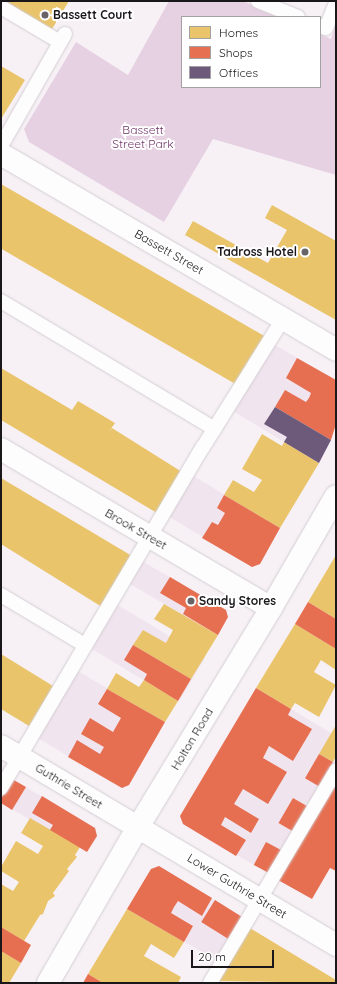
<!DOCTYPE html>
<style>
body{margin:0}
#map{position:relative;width:337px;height:984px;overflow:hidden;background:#f7f1f6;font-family:Quicksand,sans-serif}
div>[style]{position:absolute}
.built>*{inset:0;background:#f0e4ee;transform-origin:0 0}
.green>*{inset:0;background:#e6d1e2}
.homes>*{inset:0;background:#e9c46a;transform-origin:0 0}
.shops>*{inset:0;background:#e76f51;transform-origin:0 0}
.offices>*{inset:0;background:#6d597a}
.roads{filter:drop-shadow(0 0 1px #d3ced2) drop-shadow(0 0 1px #d3ced2)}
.service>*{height:14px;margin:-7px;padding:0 7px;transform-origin:7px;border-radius:7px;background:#fefdfe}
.minor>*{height:22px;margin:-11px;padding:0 11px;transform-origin:11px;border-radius:11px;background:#fefdfe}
.tertiary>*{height:22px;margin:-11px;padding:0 11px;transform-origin:11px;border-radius:11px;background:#fefdfe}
.dots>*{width:11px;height:11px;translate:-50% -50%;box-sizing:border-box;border:2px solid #fff;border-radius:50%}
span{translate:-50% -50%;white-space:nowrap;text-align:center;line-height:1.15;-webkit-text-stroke:4px #fff;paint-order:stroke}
.poi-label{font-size:12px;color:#1a171a;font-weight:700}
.left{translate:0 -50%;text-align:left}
.right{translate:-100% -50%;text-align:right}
.park-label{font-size:12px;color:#6f3468}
.street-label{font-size:12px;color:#1a171a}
.frame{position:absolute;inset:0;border:2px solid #1a171a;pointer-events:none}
.legend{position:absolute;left:181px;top:16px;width:140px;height:72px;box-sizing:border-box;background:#fff;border:1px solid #a3a2a3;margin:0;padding:5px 7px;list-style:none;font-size:12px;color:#1a171a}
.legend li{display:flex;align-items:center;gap:8px;height:20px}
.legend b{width:20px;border:1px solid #a3a2a3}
.scale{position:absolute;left:191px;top:950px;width:83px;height:18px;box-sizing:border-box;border:2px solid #1a171a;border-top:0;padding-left:5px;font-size:12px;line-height:14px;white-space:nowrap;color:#1a171a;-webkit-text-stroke:3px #fff;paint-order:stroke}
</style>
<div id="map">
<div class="built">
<div style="clip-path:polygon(273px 344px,336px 380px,336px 424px,319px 463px,233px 411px)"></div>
<div style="clip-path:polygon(192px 475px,280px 528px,260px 564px,252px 567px,168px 516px)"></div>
<div style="clip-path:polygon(142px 561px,226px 610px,228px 617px,218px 635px,128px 583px)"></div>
<div style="left:116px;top:604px;width:104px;height:51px;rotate:31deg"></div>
<div style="clip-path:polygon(76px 670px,165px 722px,129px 785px,122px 788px,36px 737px)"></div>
<div style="clip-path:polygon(256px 688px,336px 736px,336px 757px,268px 873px,183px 824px,180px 816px)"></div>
<div style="clip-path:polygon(12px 779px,95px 828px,97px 836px,87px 852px,1px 803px)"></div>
<div style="clip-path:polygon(159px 866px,242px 917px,216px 960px,127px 909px,151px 869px)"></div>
</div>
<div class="green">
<div style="clip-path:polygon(169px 1px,243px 1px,280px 17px,182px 17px,182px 87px,320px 87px,320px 34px,331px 39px,336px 24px,336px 175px,213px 139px,164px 222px,29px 142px,24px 129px,76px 42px,128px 75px)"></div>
</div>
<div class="homes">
<div style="clip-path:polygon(5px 1px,69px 1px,52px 29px)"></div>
<div style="clip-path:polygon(1px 66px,25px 80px,1px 119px)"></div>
<div style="left:1px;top:184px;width:304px;height:56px;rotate:30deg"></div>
<div style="clip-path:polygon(272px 205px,336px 241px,336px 320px,185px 235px,193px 221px,268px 263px,287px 230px,265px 218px)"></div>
<div style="clip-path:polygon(1px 368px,72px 410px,78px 401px,115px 423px,108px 433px,112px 428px,182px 472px,157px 513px,1px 420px)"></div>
<div style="clip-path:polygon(262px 434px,282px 446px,284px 442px,319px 463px,280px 528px,224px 495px,233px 480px,254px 492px,262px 480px,242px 469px)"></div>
<div style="clip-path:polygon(1px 478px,132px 556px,102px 607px,1px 544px)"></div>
<div style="clip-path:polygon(336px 555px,336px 619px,308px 602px)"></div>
<div style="clip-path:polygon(164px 604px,218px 635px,191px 679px,133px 645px,143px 630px,166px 643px,173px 630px,154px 619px)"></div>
<div style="clip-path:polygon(295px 624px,336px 649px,336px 670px,321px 660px,314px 672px,336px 685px,319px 717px,295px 703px,291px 709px,256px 688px)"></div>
<div style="clip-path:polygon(1px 654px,53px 686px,29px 726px,1px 709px)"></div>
<div style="clip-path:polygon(116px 673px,139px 687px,144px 680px,178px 701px,165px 722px,107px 689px)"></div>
<div style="clip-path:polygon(336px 725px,336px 756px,333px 762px,319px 754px)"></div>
<div style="clip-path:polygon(30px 818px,80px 847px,75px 855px,77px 857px,67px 869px,69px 871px,53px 893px,55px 896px,48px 901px,43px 914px,40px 915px,24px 941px,1px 927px,1px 884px,13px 891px,19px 882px,1px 871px,1px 867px,16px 841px,38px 854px,43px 846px,21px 833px)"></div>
<div style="clip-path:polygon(127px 909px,184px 942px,174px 958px,151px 944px,144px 956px,181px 977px,178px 983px,103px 983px,88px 974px)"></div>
<div style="clip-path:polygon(250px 928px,336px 980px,336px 983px,217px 981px)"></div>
<div style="clip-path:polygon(1px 951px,21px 963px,9px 983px,1px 983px)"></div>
</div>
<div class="shops">
<div style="clip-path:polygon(297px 358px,336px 380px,336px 424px,331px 440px,275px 407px,285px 390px,306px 402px,309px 398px,311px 393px,286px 378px)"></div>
<div style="clip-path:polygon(224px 495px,280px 528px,260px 564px,252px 567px,202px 538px,212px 522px,218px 525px,225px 513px,217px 508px)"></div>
<div style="clip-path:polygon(170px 577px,226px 610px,228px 617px,218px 635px,183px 614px,186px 608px,160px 593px)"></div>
<div style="clip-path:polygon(308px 602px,336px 619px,336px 649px,295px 624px)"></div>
<div style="clip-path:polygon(133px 645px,191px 679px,178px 701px,144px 680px,147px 674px,124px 660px)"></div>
<div style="clip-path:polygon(256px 688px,291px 709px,288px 715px,312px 729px,293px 761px,269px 746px,263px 758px,287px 772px,268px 804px,243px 789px,234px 804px,259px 819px,251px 833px,225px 817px,221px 825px,246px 840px,236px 856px,183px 824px,180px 816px)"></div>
<div style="clip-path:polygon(107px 689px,165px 722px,129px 785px,122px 788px,68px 757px,77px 740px,100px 754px,104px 747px,81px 734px,90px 718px,113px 732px,121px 718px,98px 704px)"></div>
<div style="left:319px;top:754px;width:16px;height:28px;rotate:30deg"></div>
<div style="clip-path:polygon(12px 779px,26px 787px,12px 810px,1px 803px,1px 799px)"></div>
<div style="clip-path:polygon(336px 782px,336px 871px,330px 868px,312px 899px,278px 880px)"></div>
<div style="clip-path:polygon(42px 796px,95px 828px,97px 836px,87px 852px,50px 830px,53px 825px,32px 813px)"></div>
<div style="left:293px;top:798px;width:16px;height:29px;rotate:30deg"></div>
<div style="left:266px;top:842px;width:17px;height:26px;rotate:28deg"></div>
<div style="clip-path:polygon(159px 866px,212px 898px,202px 916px,178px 901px,174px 907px,171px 913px,193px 926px,184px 942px,127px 909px,151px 869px)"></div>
<div style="left:215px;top:900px;width:32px;height:26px;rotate:32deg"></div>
<div style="clip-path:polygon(1px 927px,31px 945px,21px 963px,1px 951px)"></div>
<div style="clip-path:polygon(88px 974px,103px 983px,83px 983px)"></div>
</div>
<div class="offices">
<div style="clip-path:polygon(275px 407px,331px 440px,319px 463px,284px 442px,287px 437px,264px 424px)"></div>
</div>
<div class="roads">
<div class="service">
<div style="left:258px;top:1px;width:43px;rotate:21.8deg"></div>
<div style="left:1px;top:7px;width:69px;rotate:30.7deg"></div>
<div style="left:320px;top:26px;width:6px;rotate:18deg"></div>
<div style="left:326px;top:28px;width:27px;rotate:-68deg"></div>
<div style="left:1px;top:146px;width:129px;rotate:-60.3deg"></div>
<div style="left:1px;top:301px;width:249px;rotate:30.9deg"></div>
<div style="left:1px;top:595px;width:98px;rotate:30.8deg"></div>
<div style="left:1px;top:788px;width:396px;rotate:-59.4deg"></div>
<div style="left:203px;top:447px;width:151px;rotate:-58deg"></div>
<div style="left:210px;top:983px;width:247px;rotate:-59.3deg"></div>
</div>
<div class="minor">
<div style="left:1px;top:154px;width:388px;rotate:30.3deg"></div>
<div style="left:1px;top:449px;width:313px;rotate:30.5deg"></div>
<div style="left:1px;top:746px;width:390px;rotate:30.7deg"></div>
</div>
<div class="tertiary">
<div style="left:48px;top:983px;width:180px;rotate:-60deg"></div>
<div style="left:138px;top:827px;width:256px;rotate:-58.7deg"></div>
<div style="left:271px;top:608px;width:129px;rotate:-59.9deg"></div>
</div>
</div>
<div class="dots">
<div style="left:45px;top:15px;background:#676367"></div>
<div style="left:305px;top:252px;background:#676367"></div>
<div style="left:191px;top:601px;background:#676367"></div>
</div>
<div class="poi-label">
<span class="left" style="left:53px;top:15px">Bassett Court</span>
<span class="right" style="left:297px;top:252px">Tadross Hotel</span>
<span class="left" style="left:199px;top:601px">Sandy Stores</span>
</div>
<div class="park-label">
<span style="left:143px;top:137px">Bassett<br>Street Park</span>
</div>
<div class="street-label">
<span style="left:169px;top:252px;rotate:30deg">Bassett Street</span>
<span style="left:136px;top:529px;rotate:30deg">Brook Street</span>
<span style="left:192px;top:739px;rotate:-59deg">Holton Road</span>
<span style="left:69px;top:786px;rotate:31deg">Guthrie Street</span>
<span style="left:237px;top:886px;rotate:31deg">Lower Guthrie Street</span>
</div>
<div class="frame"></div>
<ul class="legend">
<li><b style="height:11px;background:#e9c46a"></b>Homes</li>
<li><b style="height:11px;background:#e76f51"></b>Shops</li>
<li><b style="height:11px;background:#6d597a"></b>Offices</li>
</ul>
<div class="scale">20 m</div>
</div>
